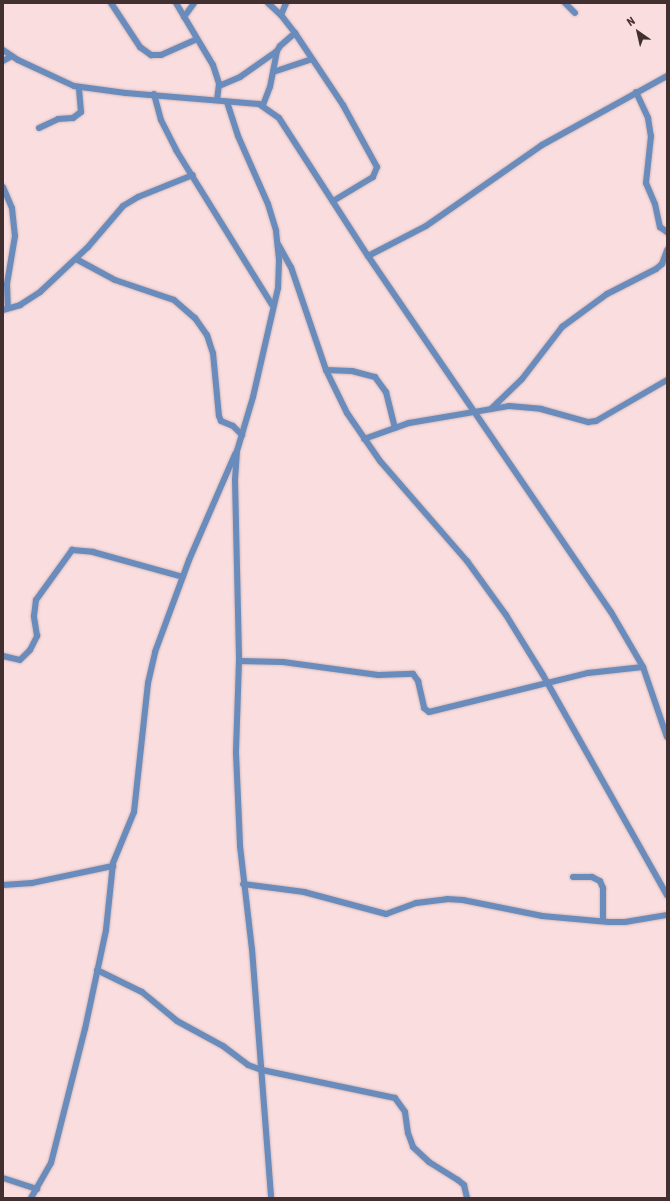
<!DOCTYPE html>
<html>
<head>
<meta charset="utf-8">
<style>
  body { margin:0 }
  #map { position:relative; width:670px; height:1201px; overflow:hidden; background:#faddde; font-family:"Roboto Condensed",sans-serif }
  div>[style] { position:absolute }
  .roads { filter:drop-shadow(0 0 1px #d5babb) drop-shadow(0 0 1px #d5babb) }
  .street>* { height:6px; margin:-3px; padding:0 3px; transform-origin:3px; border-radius:3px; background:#698cbc }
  span { translate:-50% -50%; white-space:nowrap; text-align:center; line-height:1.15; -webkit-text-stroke:4px #faddde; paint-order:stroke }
  .frame { position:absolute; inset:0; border:4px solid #423031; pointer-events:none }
  .north { position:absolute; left:618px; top:12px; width:40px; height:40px; -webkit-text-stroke:3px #faddde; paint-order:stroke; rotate:326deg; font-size:11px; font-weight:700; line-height:16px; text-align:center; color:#423031 }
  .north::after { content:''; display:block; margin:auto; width:14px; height:18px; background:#423031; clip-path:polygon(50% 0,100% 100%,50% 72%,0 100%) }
</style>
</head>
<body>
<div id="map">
  <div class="roads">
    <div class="street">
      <i style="left:111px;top:3px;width:53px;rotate:56.6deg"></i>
      <i style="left:140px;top:47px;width:14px;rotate:36deg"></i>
      <i style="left:151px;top:55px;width:10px"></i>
      <i style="left:161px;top:55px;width:39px;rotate:-24deg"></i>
      <i style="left:176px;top:3px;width:72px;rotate:59.2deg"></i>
      <i style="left:213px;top:65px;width:20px;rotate:72deg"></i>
      <i style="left:219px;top:84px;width:16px;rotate:97deg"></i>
      <i style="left:268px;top:3px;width:18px;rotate:43deg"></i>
      <i style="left:565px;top:3px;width:14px;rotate:45deg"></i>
      <i style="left:184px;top:17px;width:17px;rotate:-54deg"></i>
      <i style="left:295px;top:33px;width:87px;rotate:56.3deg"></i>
      <i style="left:343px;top:105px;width:71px;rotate:61.3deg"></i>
      <i style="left:377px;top:167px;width:11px;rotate:112deg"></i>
      <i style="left:373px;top:177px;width:47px;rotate:149deg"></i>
      <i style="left:3px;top:50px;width:18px;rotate:34deg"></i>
      <i style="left:18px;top:60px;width:62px;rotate:24.9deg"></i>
      <i style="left:74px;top:86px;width:52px;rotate:7.7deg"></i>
      <i style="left:126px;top:93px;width:133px;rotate:4.7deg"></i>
      <i style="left:259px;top:104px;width:24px;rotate:35deg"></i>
      <i style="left:279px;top:118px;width:164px;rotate:57.2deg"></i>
      <i style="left:368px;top:256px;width:431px;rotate:55.7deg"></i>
      <i style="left:611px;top:612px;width:64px;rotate:59.8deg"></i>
      <i style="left:643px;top:667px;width:74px;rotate:71.1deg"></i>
      <i style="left:3px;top:61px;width:10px;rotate:-29deg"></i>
      <i style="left:273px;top:72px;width:41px;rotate:-18.4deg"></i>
      <i style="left:219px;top:86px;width:23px;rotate:-23deg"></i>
      <i style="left:240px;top:77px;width:45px;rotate:-35.1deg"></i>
      <i style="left:636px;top:92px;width:29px;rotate:65deg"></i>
      <i style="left:648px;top:118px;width:18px;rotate:81deg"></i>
      <i style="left:651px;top:136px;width:47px;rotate:96.1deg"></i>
      <i style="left:646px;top:183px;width:23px;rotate:67deg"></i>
      <i style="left:655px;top:204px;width:24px;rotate:78deg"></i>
      <i style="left:660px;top:227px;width:9px;rotate:36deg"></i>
      <i style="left:154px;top:94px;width:27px;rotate:75deg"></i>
      <i style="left:161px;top:120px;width:34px;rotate:63deg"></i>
      <i style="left:176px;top:150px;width:182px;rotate:58.2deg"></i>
      <i style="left:227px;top:102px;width:36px;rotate:72deg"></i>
      <i style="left:238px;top:136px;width:74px;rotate:66.2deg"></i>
      <i style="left:268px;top:204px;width:28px;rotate:73deg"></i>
      <i style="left:276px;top:231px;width:30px;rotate:84deg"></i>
      <i style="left:279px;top:261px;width:27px;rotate:92deg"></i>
      <i style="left:278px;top:288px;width:112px;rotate:102.9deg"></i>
      <i style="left:253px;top:397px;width:56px;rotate:106.5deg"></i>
      <i style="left:237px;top:451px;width:29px;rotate:94deg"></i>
      <i style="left:235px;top:480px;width:181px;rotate:88.7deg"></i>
      <i style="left:239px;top:661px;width:92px;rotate:91.9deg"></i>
      <i style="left:236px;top:753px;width:93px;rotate:87.5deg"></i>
      <i style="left:240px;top:846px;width:104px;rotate:83.4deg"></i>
      <i style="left:252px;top:949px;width:250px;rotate:85.6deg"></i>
      <i style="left:263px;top:105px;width:19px;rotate:-69deg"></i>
      <i style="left:270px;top:87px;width:37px;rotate:-79deg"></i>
      <i style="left:277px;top:51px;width:6px;rotate:-59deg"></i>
      <i style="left:280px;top:46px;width:20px;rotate:-41deg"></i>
      <i style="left:295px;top:33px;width:23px;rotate:-128deg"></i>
      <i style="left:281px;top:15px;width:13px;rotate:-67deg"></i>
      <i style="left:39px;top:128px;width:21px;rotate:-25deg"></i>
      <i style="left:58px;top:119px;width:15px;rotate:-4deg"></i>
      <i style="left:73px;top:118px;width:10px;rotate:-37deg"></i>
      <i style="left:81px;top:112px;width:25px;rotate:-95deg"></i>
      <i style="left:3px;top:187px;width:23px;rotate:67deg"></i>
      <i style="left:12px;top:208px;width:28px;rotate:84deg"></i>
      <i style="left:15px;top:236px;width:49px;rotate:99.5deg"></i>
      <i style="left:7px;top:284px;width:24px;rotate:88deg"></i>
      <i style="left:278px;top:244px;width:26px;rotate:61deg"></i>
      <i style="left:291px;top:267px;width:109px;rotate:71.2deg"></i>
      <i style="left:326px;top:370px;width:48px;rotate:64deg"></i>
      <i style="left:347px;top:413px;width:58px;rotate:55.5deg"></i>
      <i style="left:380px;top:461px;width:133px;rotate:49deg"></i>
      <i style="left:467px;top:561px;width:67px;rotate:54.2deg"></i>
      <i style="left:506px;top:615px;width:70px;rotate:58.3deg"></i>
      <i style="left:543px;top:675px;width:253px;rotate:60.6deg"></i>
      <i style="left:368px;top:256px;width:65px;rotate:-27.3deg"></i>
      <i style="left:426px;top:226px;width:141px;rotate:-34.9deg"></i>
      <i style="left:542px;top:145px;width:143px;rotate:-28.9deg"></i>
      <i style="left:76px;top:259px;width:44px;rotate:28.3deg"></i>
      <i style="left:115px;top:280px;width:62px;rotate:18.7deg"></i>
      <i style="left:174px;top:300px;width:28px;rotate:41deg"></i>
      <i style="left:195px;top:318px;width:21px;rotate:55deg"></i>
      <i style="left:207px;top:335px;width:19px;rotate:72deg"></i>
      <i style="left:213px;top:353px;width:63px;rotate:84.6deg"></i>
      <i style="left:219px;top:416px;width:5px;rotate:68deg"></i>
      <i style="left:221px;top:421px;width:13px;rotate:23deg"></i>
      <i style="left:233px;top:426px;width:13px;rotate:45deg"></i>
      <i style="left:3px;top:310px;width:18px;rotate:-16deg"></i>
      <i style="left:20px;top:305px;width:24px;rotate:-33deg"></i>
      <i style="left:40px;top:292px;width:66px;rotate:-43.2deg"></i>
      <i style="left:88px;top:247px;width:54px;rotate:-49.5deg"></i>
      <i style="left:123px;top:206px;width:17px;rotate:-31deg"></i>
      <i style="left:138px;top:197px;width:59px;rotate:-21.8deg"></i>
      <i style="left:326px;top:370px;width:26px;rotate:2deg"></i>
      <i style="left:352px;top:371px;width:24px;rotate:15deg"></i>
      <i style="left:375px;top:377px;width:19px;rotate:54deg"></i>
      <i style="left:386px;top:392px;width:37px;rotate:76deg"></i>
      <i style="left:491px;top:409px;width:43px;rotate:-44.1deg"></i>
      <i style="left:522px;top:379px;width:66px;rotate:-52.4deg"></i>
      <i style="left:562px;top:327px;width:56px;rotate:-36.3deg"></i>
      <i style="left:607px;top:294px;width:55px;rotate:-27deg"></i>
      <i style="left:656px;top:269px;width:8px;rotate:-40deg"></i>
      <i style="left:662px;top:264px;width:15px;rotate:-70deg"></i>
      <i style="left:364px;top:439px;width:48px;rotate:-19.6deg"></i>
      <i style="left:409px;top:423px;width:101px;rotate:-9.6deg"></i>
      <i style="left:509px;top:406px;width:32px;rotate:5deg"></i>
      <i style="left:541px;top:409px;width:49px;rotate:15.5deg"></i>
      <i style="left:588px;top:422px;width:8px;rotate:-7deg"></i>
      <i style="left:596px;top:421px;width:82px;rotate:-30deg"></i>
      <i style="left:3px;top:656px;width:17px;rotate:13deg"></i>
      <i style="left:20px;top:660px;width:14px;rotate:-45deg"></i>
      <i style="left:30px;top:650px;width:16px;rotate:-63deg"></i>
      <i style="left:37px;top:636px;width:20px;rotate:-99deg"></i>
      <i style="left:34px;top:616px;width:16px;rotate:-83deg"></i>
      <i style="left:36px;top:600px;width:62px;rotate:-54.2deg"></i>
      <i style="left:72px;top:550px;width:21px;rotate:5deg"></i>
      <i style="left:93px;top:552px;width:93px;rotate:15.5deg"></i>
      <i style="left:239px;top:661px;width:44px;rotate:1.3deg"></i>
      <i style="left:283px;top:662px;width:96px;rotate:7.8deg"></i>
      <i style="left:378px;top:675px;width:35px;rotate:-2deg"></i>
      <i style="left:413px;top:674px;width:9px;rotate:54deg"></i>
      <i style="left:418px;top:681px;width:28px;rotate:77deg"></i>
      <i style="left:424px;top:708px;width:6px;rotate:39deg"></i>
      <i style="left:429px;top:712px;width:164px;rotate:-13.8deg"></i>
      <i style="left:588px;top:673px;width:55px;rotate:-6.2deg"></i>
      <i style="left:573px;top:877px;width:19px"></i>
      <i style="left:592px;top:877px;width:9px;rotate:27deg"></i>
      <i style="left:600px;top:881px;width:8px;rotate:67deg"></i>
      <i style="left:603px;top:888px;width:33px;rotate:90deg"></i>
      <i style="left:243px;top:884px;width:62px;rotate:7.5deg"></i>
      <i style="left:304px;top:892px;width:85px;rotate:15deg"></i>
      <i style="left:386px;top:914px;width:32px;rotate:-20deg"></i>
      <i style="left:416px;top:903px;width:31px;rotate:-7deg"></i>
      <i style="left:447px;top:899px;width:16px;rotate:4deg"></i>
      <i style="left:463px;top:900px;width:81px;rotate:11.4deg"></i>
      <i style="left:542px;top:916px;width:67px;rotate:5.1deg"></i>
      <i style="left:609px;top:922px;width:16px"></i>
      <i style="left:625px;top:922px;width:43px;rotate:-9.5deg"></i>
      <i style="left:3px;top:885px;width:29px;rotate:-4deg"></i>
      <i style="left:32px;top:883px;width:83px;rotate:-11.9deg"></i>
      <i style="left:97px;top:970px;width:50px;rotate:26.1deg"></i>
      <i style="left:142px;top:992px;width:45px;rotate:39.6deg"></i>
      <i style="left:177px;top:1021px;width:52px;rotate:28.5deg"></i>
      <i style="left:223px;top:1046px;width:31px;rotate:37deg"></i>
      <i style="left:248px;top:1065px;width:15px;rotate:20deg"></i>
      <i style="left:262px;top:1070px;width:136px;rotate:11.9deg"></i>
      <i style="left:395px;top:1098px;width:17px;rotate:54deg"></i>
      <i style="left:405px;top:1112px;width:21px;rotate:82deg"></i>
      <i style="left:408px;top:1133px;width:15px;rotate:70deg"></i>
      <i style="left:413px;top:1147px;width:22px;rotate:43deg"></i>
      <i style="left:429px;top:1162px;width:34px;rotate:32deg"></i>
      <i style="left:458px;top:1180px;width:8px;rotate:40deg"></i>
      <i style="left:464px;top:1185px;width:13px;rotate:77deg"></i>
      <i style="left:3px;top:1178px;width:36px;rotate:18deg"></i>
      <i style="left:31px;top:1198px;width:40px;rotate:-60.3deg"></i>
      <i style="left:51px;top:1163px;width:138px;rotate:-75.8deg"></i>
      <i style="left:85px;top:1029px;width:101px;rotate:-78deg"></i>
      <i style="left:106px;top:930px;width:67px;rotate:-84deg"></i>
      <i style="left:113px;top:863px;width:55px;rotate:-67.6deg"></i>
      <i style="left:134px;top:812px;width:130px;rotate:-83.8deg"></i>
      <i style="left:148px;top:683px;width:32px;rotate:-77deg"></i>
      <i style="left:155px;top:652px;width:98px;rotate:-69.7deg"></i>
      <i style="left:189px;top:560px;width:116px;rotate:-66.5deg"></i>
    </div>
  </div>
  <div class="frame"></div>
  <div class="north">N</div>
</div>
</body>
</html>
